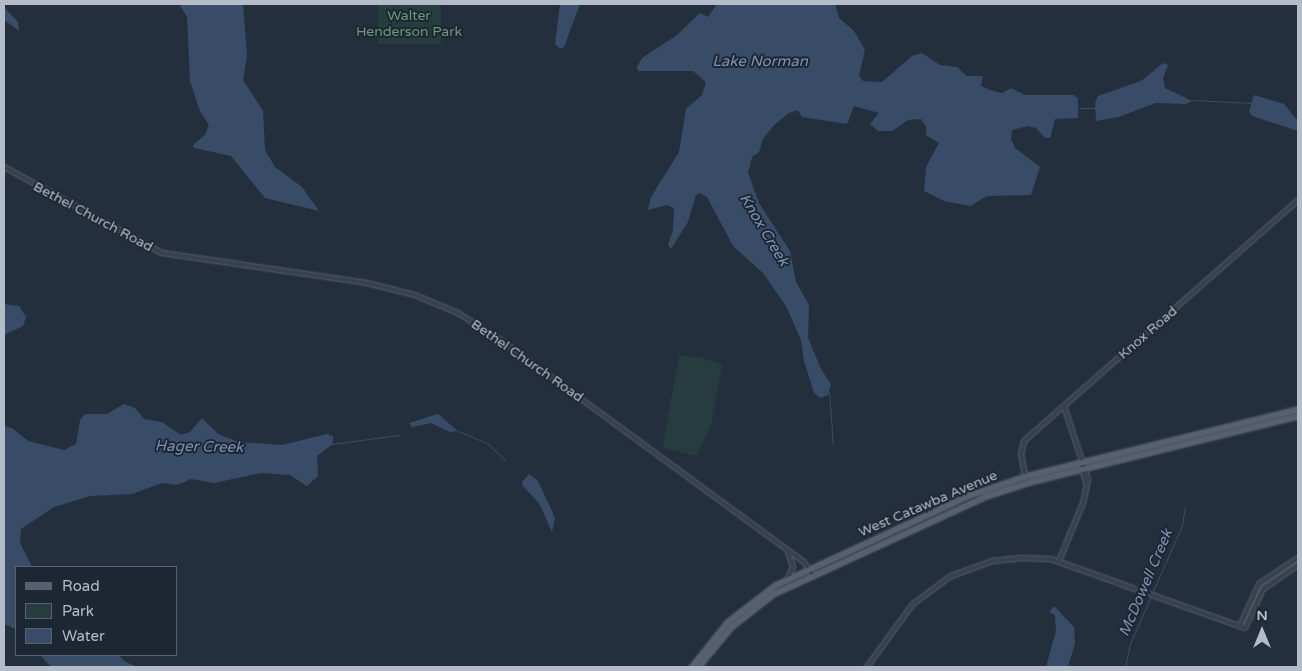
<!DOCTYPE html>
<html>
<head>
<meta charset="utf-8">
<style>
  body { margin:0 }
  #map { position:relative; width:1302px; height:671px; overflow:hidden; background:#242f3e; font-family:"Varela Round",sans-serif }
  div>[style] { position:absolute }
  .green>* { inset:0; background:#263c3f; transform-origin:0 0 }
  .water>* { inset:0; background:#394c67 }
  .stream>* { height:1px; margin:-0.5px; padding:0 0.5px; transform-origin:0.5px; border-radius:0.5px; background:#394c67 }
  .roads { filter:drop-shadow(0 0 1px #565f6c) drop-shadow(0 0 1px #565f6c) }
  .minor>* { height:4px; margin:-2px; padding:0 2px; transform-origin:2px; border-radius:2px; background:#38414e }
  .major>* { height:5px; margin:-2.5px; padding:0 2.5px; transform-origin:2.5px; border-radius:2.5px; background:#56606e }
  span { translate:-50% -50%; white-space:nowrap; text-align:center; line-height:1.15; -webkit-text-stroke:4px #1d2633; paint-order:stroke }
  .park-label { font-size:14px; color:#6b9a76 }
  .street-label { font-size:14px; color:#b4bcc9 }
  .water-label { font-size:15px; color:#7c92b1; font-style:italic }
  .frame { position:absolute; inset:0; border:5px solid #b4bcc9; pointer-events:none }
  .legend { position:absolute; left:15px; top:566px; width:162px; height:90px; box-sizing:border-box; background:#1d2633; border:1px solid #59626f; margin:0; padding:6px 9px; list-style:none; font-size:15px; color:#b4bcc9 }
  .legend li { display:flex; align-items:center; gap:10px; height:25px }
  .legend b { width:25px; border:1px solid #59626f }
  .north { position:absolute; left:1237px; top:606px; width:50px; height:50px; -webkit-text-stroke:4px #1d2633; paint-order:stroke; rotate:0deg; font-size:14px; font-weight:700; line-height:20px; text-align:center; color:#b4bcc9 }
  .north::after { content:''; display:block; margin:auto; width:18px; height:22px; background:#b4bcc9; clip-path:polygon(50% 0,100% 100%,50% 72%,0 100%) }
</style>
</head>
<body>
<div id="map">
  <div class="green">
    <i style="left:378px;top:4px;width:63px;height:40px"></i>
    <i style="clip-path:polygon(679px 356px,701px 357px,722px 365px,711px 424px,697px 456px,664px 448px,663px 445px)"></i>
  </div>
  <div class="water">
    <i style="clip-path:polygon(179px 4px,243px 4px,247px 55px,243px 80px,263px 111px,265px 150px,275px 167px,302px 187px,319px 211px,265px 198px,231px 156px,194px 148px,193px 145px,205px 135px,209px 125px,200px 111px,190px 81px,187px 17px)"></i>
    <i style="clip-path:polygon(560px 4px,580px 4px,564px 47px,560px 49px,555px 44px)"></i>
    <i style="clip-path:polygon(717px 4px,835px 4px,839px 18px,854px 31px,865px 50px,859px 75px,863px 81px,882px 82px,912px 56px,922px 53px,940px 65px,957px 67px,967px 76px,983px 76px,981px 86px,990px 90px,1002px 93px,1011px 88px,1025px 95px,1073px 95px,1078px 98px,1078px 118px,1055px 119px,1050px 138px,1045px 138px,1036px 128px,1027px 126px,1012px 130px,1011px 139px,1015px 148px,1040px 167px,1031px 195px,987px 196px,970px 206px,944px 201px,924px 191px,926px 167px,939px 143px,926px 135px,926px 126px,921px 119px,908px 120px,892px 131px,878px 131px,870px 124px,879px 113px,854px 106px,847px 124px,802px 117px,798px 110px,789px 113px,774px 125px,763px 139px,759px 152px,752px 157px,748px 173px,759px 203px,790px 251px,796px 282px,809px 305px,808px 338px,821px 369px,831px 384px,828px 395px,820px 398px,814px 393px,804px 361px,801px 340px,786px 306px,763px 273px,733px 246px,707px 197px,699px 193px,696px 195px,688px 222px,671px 249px,668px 245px,673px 230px,674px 208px,667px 205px,648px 210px,651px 197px,679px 152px,686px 109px,702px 95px,706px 82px,693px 71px,638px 71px,637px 67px,642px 58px,677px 35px,700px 13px,708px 17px)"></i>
    <i style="clip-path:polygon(4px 7px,18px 22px,19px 31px,4px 20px)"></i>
    <i style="clip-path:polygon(1163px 63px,1168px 65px,1163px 78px,1165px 88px,1192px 101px,1186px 104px,1155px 103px,1119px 117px,1096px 121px,1095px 103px,1098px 96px,1141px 81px)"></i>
    <i style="clip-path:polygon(1254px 95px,1284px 104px,1298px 121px,1298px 131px,1252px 116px,1249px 111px)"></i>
    <i style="clip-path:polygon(4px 304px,19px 306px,26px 317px,23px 326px,4px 335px)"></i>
    <i style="clip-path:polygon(124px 404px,135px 408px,144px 419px,162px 422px,181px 435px,190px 432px,202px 418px,218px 434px,239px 442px,282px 445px,327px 434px,333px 436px,333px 444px,317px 456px,318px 476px,307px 486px,290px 475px,261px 473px,214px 483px,191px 479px,177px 485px,162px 483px,132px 494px,90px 496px,54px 507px,21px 529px,20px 543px,32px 567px,16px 567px,16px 629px,4px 624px,4px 426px,12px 428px,28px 441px,64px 450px,76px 444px,80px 420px,85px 414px,107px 414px)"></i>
    <i style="clip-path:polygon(438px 414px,458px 431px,450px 432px,431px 423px,412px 427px,409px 423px)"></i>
    <i style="clip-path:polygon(529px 474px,538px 481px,552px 511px,555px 519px,552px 532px,539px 503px,523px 486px,522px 482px)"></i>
    <i style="clip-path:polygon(1054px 606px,1074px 627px,1075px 643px,1068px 667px,1046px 667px,1056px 631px,1055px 615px,1049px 612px)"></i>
    <i style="clip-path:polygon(40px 655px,119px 655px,124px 661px,137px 667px,51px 667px)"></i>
  </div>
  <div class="stream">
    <i style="left:1191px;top:100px;width:61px;rotate:2.8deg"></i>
    <i style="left:1079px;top:108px;width:16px"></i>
    <i style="left:829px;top:392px;width:53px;rotate:85.7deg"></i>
    <i style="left:458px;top:431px;width:33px;rotate:23deg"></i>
    <i style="left:488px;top:444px;width:23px;rotate:43deg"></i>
    <i style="left:332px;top:444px;width:67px;rotate:-7.8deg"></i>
    <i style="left:1125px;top:667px;width:24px;rotate:-78deg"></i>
    <i style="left:1130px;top:644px;width:130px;rotate:-66.4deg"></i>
    <i style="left:1182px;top:525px;width:18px;rotate:-81deg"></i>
  </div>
  <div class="roads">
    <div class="minor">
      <i style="left:4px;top:167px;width:180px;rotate:28.6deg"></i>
      <i style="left:162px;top:253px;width:207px;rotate:8.3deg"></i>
      <i style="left:367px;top:283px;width:49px;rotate:14deg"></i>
      <i style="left:415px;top:295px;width:47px;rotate:22.7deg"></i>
      <i style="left:458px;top:313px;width:52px;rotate:32.5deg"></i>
      <i style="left:502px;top:341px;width:374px;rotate:36.2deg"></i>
      <i style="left:804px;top:562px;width:14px;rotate:56deg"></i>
      <i style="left:1082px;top:466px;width:17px;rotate:77deg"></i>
      <i style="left:1025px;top:476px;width:22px;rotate:-100deg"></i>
      <i style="left:1021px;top:454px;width:13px;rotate:-77deg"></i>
      <i style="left:1024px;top:441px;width:365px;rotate:-41.3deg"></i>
      <i style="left:1059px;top:561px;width:63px;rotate:-67.5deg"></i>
      <i style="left:1083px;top:503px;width:25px;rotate:-78deg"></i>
      <i style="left:1088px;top:479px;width:77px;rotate:-108.2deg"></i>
      <i style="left:788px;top:578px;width:12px;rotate:-66deg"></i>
      <i style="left:793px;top:567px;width:16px;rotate:-108deg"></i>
      <i style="left:1240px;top:626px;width:46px;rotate:-65.7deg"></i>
      <i style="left:1259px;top:584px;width:47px;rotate:-33.7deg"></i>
      <i style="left:867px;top:667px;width:78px;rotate:-53.9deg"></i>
      <i style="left:913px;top:604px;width:47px;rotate:-36.4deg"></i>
      <i style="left:951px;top:576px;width:45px;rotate:-19.7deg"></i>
      <i style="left:993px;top:561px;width:27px;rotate:-6deg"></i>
      <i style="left:1020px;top:558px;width:31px;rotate:2deg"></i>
      <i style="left:1051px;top:559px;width:206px;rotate:19.6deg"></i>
      <i style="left:1245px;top:628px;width:43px;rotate:-65.2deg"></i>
      <i style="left:1263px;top:589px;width:42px;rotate:-34.4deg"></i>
    </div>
    <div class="major">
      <i style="left:691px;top:667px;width:58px;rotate:-51.3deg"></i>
      <i style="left:727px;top:622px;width:61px;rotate:-37.6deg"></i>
      <i style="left:775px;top:585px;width:214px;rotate:-24.9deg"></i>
      <i style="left:969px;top:495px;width:59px;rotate:-18.7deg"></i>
      <i style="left:1025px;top:476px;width:281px;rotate:-13.8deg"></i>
      <i style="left:698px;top:667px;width:52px;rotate:-50.5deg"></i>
      <i style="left:731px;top:627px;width:53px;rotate:-38.2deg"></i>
      <i style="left:773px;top:594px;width:234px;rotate:-24.7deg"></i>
      <i style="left:986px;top:496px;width:49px;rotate:-17.7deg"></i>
      <i style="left:1033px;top:481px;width:273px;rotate:-13.8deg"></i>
    </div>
  </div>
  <div class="park-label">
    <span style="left:409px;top:24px">Walter<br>Henderson Park</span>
  </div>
  <div class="street-label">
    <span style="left:93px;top:217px;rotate:28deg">Bethel Church Road</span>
    <span style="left:1148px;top:333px;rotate:-41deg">Knox Road</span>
    <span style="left:527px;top:361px;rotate:35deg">Bethel Church Road</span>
    <span style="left:928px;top:504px;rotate:-23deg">West Catawba Avenue</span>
  </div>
  <div class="water-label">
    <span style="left:760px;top:62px">Lake Norman</span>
    <span style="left:764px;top:230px;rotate:59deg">Knox Creek</span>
    <span style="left:199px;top:447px;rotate:1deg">Hager Creek</span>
    <span style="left:1146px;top:583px;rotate:-67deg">McDowell Creek</span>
  </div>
  <div class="frame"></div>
  <ul class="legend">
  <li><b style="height:6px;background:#56606e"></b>Road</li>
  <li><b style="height:14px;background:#263c3f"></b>Park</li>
  <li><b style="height:14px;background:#394c67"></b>Water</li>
  </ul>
  <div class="north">N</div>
</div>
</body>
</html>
